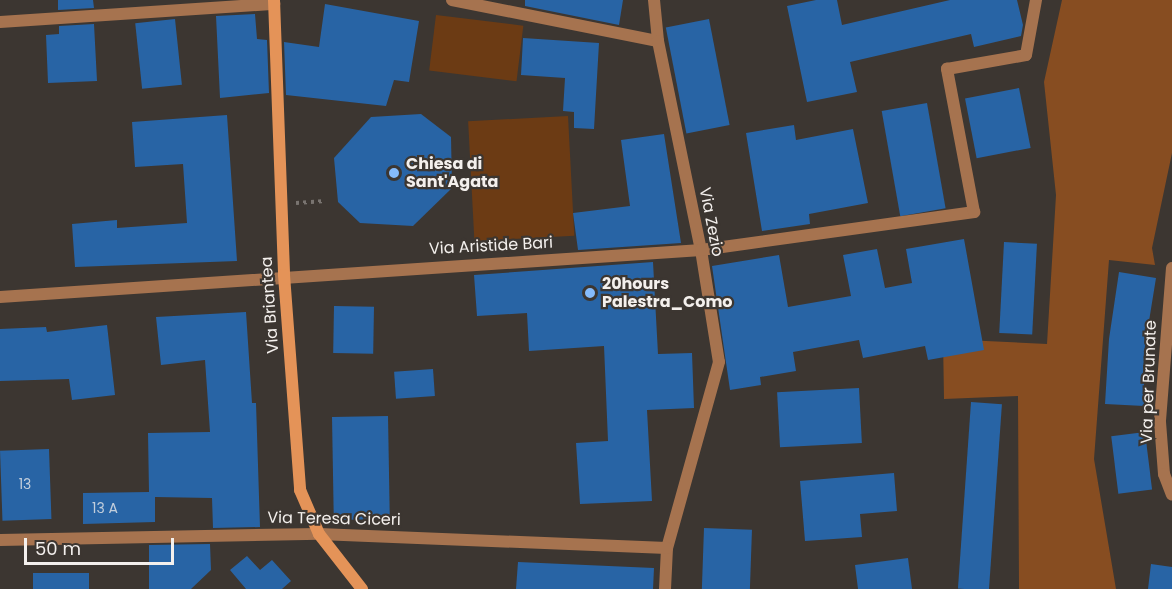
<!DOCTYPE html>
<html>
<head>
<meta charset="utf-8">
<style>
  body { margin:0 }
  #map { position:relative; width:1172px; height:589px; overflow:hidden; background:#3c3631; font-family:Poppins,sans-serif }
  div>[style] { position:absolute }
  .green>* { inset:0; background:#6c3b14; transform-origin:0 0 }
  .forest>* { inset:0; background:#874d21 }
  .building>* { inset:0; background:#2864a5; transform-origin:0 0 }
  .path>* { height:4px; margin-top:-2px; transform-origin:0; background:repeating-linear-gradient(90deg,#797470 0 3px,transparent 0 7.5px) }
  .minor>* { height:12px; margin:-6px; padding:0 6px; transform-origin:6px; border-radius:6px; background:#a6734f }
  .tertiary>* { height:12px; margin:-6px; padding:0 6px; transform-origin:6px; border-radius:6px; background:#a6734f }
  .secondary>* { height:12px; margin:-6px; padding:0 6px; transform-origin:6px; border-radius:6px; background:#e49358 }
  .dots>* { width:16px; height:16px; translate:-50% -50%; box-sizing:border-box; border:3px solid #3c3631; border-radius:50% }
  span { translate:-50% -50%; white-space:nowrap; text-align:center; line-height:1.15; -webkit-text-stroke:4.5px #3c3631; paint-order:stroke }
  .number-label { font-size:14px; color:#c1cddb }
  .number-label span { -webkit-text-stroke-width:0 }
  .poi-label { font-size:16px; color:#f4f0ed; font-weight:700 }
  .left { translate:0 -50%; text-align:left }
  .street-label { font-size:16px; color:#f4f0ed }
  .scale { position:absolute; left:24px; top:538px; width:150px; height:27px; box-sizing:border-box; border:3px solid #f4f0ed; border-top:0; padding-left:8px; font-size:18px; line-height:21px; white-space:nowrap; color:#f4f0ed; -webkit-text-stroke:4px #3c3631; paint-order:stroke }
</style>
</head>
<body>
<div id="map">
  <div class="green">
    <i style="left:436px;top:15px;width:88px;height:56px;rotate:7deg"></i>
    <i style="left:568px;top:116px;width:120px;height:100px;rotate:87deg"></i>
  </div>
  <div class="forest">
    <i style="clip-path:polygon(1062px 0,1172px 0,1172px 153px,1152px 248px,1155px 265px,1109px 260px,1094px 459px,1116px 589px,1019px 589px,1018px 396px,944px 399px,943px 339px,1047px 344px,1056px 195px,1044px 82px)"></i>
  </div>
  <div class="building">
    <i style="clip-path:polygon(58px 0,93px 0,94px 8px,58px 10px)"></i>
    <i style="clip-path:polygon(525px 0,623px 0,619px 25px,525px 6px)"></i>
    <i style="clip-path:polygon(816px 0,837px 0,842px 25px,950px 0,1017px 0,1023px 25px,1021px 36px,974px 47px,971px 34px,850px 62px,857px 92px,807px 102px,787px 6px)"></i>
    <i style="clip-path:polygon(325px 4px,419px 21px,409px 82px,394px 80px,386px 106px,286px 95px,284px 42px,319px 47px)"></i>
    <i style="clip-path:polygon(255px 14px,257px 39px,267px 40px,269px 93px,220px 98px,216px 16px)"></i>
    <i style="left:175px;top:19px;width:66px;height:40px;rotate:84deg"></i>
    <i style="left:709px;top:19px;width:108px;height:44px;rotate:79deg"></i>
    <i style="clip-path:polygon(94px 24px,97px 81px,48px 83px,46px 35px,59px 34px,59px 26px)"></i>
    <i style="clip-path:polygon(523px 38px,599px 43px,594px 129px,574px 128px,574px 112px,563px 111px,565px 78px,521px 75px)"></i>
    <i style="left:1019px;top:88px;width:61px;height:55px;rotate:79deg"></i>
    <i style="left:927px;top:103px;width:107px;height:46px;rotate:80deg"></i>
    <i style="clip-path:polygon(421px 114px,451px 137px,452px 188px,413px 226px,360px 223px,338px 202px,334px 158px,371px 117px)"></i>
    <i style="clip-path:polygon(227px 115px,237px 261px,75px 267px,72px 224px,117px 220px,117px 228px,187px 223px,183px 164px,135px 167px,132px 122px)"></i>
    <i style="clip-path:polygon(794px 125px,796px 140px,853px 129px,868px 203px,809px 214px,810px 224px,762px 231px,746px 133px)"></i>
    <i style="clip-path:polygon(664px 134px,681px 243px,578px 250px,573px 213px,630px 206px,621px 140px)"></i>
    <i style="clip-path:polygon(964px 239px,984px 350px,928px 360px,925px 346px,863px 358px,859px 340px,793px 352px,796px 371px,760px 377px,761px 385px,730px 390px,712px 266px,779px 255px,788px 307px,851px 296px,843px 255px,877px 249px,885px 288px,912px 283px,906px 249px)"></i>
    <i style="left:1004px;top:242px;width:33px;height:91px;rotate:3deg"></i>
    <i style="clip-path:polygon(653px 262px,658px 354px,692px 353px,694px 408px,647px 410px,652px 501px,580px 504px,576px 443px,608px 441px,604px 346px,529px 351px,527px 313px,477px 316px,474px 275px)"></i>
    <i style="clip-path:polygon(1119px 272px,1156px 278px,1144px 352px,1144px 406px,1105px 404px,1109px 339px)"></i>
    <i style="left:334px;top:306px;width:40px;height:47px;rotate:1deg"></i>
    <i style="clip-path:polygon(246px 312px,252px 403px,256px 403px,260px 527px,213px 528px,212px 498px,155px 497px,155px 522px,83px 524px,83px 493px,149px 492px,148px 433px,210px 432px,205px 360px,161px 365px,156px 317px)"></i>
    <i style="clip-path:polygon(107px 325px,115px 395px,72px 400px,69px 379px,0 381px,0 329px,46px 327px,47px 332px)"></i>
    <i style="left:433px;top:369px;width:27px;height:39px;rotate:86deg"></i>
    <i style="left:859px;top:388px;width:55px;height:82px;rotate:87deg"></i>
    <i style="left:971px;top:402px;width:31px;height:187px;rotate:4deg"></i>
    <i style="left:388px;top:416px;width:103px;height:56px;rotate:89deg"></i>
    <i style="left:1145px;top:432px;width:58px;height:34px;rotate:83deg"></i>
    <i style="left:49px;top:449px;width:70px;height:49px;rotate:88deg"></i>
    <i style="clip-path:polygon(894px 473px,897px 511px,860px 514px,862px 537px,805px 541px,800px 481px)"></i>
    <i style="left:704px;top:528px;width:48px;height:61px;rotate:2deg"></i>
    <i style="clip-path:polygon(210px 544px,211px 570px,191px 589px,149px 589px,149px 545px)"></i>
    <i style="clip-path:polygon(247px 556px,260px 570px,272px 560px,291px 581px,282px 589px,246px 589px,230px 570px)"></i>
    <i style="clip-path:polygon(908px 558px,912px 589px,858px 589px,855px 565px)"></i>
    <i style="clip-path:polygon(518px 562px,654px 568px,653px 589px,516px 589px)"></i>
    <i style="clip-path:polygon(1151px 564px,1172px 567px,1172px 589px,1148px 589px)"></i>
    <i style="left:33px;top:573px;width:56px;height:16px"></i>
  </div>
  <div class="path">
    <i style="left:296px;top:203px;width:26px;rotate:-4deg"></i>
  </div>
  <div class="minor">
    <i style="left:452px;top:0;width:210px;rotate:11.3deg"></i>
    <i style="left:654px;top:0;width:41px;rotate:84.4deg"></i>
    <i style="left:658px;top:41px;width:213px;rotate:78.4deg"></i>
    <i style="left:701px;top:250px;width:113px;rotate:80.9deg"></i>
    <i style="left:719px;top:362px;width:193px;rotate:105.6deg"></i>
    <i style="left:667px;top:548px;width:41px;rotate:92.8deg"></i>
    <i style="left:0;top:22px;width:275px;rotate:-3.8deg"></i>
    <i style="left:0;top:297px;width:703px;rotate:-3.84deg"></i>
    <i style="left:701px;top:250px;width:276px;rotate:-7.9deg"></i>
    <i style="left:974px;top:212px;width:146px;rotate:-100.7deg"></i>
    <i style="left:947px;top:69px;width:80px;rotate:-10deg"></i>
    <i style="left:1026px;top:55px;width:56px;rotate:-79.7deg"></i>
    <i style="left:0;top:540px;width:319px;rotate:-1.1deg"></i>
    <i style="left:319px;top:534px;width:348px;rotate:2.3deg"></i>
  </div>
  <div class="tertiary">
    <i style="left:1172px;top:268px;width:154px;rotate:94.5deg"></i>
    <i style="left:1160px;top:422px;width:52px;rotate:85.6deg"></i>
    <i style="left:1164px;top:474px;width:22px;rotate:69deg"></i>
  </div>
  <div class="secondary">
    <i style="left:274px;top:0;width:275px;rotate:87.9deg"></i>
    <i style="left:284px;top:275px;width:216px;rotate:85.7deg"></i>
    <i style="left:300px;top:490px;width:48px;rotate:66.6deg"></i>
    <i style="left:319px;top:534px;width:70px;rotate:52deg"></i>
  </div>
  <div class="dots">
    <i style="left:394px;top:173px;background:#85bbfb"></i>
    <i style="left:590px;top:293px;background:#85bbfb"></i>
  </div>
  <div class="number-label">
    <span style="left:25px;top:484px">13</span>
    <span style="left:105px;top:508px">13 A</span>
  </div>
  <div class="poi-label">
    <span class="left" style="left:406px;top:173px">Chiesa di<br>Sant'Agata</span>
    <span class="left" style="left:602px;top:293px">20hours<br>Palestra_Como</span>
  </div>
  <div class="street-label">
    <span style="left:711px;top:222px;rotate:79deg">Via Zezio</span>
    <span style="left:491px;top:246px;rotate:-3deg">Via Aristide Bari</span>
    <span style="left:270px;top:305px;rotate:-94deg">Via Briantea</span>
    <span style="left:1149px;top:382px;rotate:-88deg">Via per Brunate</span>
    <span style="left:334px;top:519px;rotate:1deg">Via Teresa Ciceri</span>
  </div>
  <div class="scale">50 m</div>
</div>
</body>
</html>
